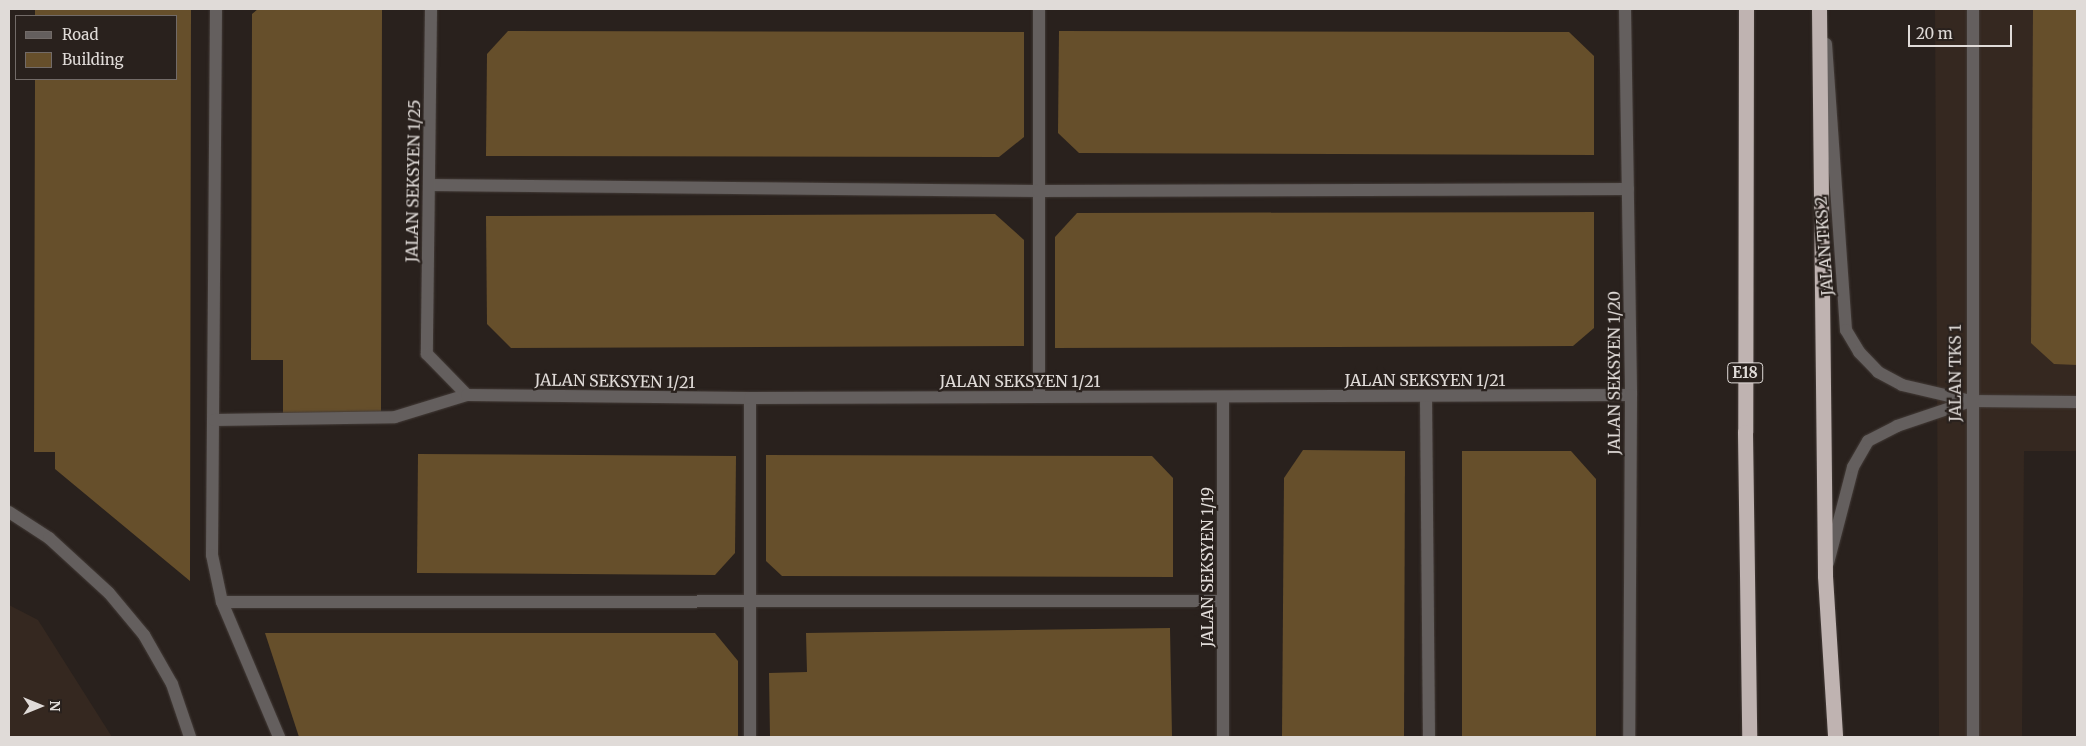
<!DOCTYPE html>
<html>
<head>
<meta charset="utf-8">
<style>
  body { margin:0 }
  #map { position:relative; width:2086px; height:746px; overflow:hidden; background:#29211d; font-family:Merriweather,serif }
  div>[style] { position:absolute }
  .built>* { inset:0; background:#352820 }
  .building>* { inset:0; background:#664f2b }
  .roads { filter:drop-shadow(0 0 1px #433b37) drop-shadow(0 0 1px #433b37) }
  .lane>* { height:12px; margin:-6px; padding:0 6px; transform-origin:6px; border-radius:6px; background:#645f5e }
  .street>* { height:12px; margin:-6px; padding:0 6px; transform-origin:6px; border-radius:6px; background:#645f5e }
  .highway>* { height:15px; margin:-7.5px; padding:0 7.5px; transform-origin:7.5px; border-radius:7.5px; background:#bfb3b1 }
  span { translate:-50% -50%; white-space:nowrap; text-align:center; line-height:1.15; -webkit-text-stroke:4.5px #29211d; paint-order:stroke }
  .shield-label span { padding:1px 4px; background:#29211d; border:1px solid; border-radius:4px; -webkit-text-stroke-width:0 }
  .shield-label { font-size:15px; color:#e0dbd8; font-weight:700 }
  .street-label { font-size:16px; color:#e0dbd8 }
  .frame { position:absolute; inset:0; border:10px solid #e0dbd8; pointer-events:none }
  .legend { position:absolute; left:15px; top:15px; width:162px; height:65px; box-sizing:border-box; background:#29211d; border:1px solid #726b68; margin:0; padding:6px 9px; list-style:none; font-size:15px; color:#e0dbd8 }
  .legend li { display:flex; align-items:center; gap:10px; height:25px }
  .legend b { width:25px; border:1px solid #726b68 }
  .north { position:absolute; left:15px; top:681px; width:50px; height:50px; -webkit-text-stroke:4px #29211d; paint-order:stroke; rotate:90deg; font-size:14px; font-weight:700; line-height:20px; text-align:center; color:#e0dbd8 }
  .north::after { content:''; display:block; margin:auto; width:18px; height:22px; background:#e0dbd8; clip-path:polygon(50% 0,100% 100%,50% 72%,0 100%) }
  .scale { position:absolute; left:1908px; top:25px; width:104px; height:22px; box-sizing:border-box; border:2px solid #e0dbd8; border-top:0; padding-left:6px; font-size:15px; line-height:18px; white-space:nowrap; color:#e0dbd8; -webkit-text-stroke:4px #29211d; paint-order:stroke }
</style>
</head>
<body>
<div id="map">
  <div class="built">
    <i style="clip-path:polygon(1935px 9px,2077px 9px,2077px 451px,2024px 451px,2022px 737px,1939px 737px)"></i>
    <i style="clip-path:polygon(9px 605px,38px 620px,112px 737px,9px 737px)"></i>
  </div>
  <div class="building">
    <i style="clip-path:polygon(35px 9px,191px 9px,190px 581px,55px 469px,55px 452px,34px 452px,35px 79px,176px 79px,176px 16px,35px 16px)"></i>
    <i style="clip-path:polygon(258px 9px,382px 9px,381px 418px,283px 418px,283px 360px,251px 360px,252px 14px)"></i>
    <i style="clip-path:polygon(2033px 9px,2077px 9px,2077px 365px,2054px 364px,2031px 343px)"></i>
    <i style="clip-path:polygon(508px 31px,1024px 32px,1024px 137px,999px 157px,486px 156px,487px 54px)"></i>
    <i style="clip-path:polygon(1059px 31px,1569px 32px,1594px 56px,1594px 155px,1079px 153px,1058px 133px)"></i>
    <i style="clip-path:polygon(1594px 212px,1594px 328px,1573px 346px,1055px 348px,1055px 237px,1077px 213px)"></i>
    <i style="clip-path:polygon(995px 214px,1024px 240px,1024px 346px,511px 348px,487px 324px,486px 216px)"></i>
    <i style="clip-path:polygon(1303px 450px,1405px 451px,1404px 737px,1282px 737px,1284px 478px)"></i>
    <i style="clip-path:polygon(1462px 451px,1571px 451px,1596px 479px,1596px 737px,1462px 737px)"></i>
    <i style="clip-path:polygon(418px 454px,736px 456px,735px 553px,715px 575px,417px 573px)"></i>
    <i style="clip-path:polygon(766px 455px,1152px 456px,1173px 478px,1173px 577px,782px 576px,766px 561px)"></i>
    <i style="clip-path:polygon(1170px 628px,1172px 737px,770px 737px,769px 673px,807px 672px,806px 633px)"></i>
    <i style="clip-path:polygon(265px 633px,715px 633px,738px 661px,738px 737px,299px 737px)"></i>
  </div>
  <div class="roads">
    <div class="lane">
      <i style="left:216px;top:9px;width:546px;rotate:90.42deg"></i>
      <i style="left:212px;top:555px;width:48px;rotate:78deg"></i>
      <i style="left:222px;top:602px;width:147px;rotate:67.1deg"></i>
      <i style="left:1039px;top:9px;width:388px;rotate:90deg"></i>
      <i style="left:429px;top:185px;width:609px;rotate:0.56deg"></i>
      <i style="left:1038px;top:191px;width:590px;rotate:-0.19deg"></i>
      <i style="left:1426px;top:396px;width:341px;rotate:89.5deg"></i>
      <i style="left:750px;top:398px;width:339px;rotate:90deg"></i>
      <i style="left:214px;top:420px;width:181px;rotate:-0.9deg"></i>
      <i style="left:395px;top:417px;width:75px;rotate:-17deg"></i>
      <i style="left:222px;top:602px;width:1001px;rotate:-0.06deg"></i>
    </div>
    <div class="street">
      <i style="left:431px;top:9px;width:345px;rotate:90.7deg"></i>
      <i style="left:427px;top:354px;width:57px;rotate:45.7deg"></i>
      <i style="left:467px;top:395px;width:283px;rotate:0.6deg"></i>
      <i style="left:750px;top:398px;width:881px;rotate:-0.2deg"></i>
      <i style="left:1625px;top:9px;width:386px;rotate:89.1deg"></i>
      <i style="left:1631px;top:395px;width:342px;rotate:90.3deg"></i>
      <i style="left:1826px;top:44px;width:287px;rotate:86deg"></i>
      <i style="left:1846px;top:330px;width:26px;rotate:59deg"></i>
      <i style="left:1859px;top:352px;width:28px;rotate:46deg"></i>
      <i style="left:1878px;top:372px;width:27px;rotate:28deg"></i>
      <i style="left:1902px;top:385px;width:71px;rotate:13.1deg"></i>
      <i style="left:1971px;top:401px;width:106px;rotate:0.5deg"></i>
      <i style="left:9px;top:512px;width:48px;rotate:33deg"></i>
      <i style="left:49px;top:538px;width:81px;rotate:42.5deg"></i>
      <i style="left:109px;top:593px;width:55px;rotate:50.2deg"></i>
      <i style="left:144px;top:635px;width:56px;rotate:60.3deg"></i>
      <i style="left:172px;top:684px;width:56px;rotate:71.2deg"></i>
      <i style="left:1828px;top:563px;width:99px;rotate:-75.4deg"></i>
      <i style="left:1853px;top:467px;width:30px;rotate:-60deg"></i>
      <i style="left:1868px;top:441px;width:33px;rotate:-27deg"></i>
      <i style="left:1897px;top:426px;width:78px;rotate:-18.7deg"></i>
      <i style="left:1223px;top:737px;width:340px;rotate:-90deg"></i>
      <i style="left:1973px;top:737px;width:728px;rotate:-90deg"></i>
    </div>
    <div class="highway">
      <i style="left:1746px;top:9px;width:423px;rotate:90.1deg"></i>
      <i style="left:1745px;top:432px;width:305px;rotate:89.2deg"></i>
      <i style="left:1819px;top:9px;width:567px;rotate:89.39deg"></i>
      <i style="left:1825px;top:576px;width:161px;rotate:86.4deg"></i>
    </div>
  </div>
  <div class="shield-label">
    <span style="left:1745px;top:373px">E18</span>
  </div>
  <div class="street-label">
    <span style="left:413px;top:181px;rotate:-89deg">JALAN SEKSYEN 1/25</span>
    <span style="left:1824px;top:246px;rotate:-94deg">JALAN TKS 2</span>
    <span style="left:1614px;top:373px;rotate:-90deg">JALAN SEKSYEN 1/20</span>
    <span style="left:1955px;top:373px;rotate:-90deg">JALAN TKS 1</span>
    <span style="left:1425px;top:380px">JALAN SEKSYEN 1/21</span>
    <span style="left:615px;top:381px;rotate:1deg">JALAN SEKSYEN 1/21</span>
    <span style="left:1020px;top:381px">JALAN SEKSYEN 1/21</span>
    <span style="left:1207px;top:567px;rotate:-90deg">JALAN SEKSYEN 1/19</span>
  </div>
  <div class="frame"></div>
  <ul class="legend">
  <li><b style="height:6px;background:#645f5e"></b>Road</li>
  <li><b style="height:14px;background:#664f2b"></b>Building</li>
  </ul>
  <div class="north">N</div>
  <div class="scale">20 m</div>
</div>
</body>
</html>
